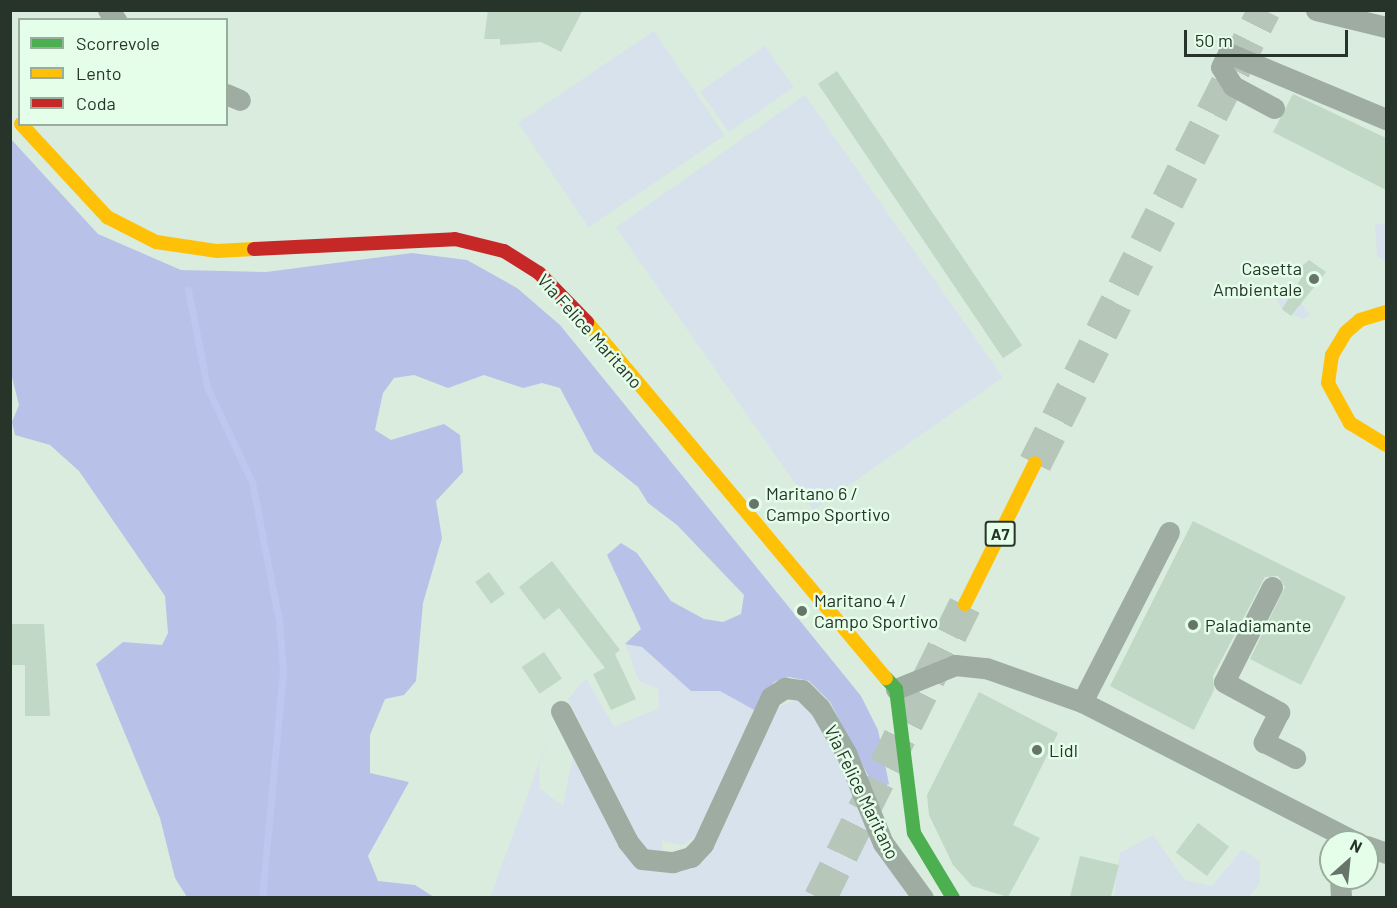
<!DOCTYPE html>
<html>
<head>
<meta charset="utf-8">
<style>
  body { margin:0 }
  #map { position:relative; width:1397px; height:908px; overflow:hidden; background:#daecde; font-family:Barlow,sans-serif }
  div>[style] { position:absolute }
  .green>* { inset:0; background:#d8e2ec; transform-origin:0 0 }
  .forest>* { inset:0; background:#b8c2e8 }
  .stream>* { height:7px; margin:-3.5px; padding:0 3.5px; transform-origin:3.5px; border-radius:3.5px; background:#bfc6f0 }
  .building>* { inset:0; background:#c1d8c6; transform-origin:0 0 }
  .highway-tunnel>* { height:33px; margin-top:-16.5px; transform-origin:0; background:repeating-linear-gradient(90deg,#b6c7ba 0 33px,transparent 0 49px) }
  .street>* { height:21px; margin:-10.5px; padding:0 10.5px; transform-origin:10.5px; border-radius:10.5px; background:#9faca2 }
  .fast>* { height:14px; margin:-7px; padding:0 7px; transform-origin:7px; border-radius:7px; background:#4caf50 }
  .slow>* { height:14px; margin:-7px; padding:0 7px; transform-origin:7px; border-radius:7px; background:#ffc107 }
  .jam>* { height:14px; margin:-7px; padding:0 7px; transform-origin:7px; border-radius:7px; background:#c62828 }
  .dots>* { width:16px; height:16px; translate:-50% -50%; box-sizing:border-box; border:3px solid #e5fee9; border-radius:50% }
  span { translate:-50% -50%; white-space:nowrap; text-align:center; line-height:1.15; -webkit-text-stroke:5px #e5fee9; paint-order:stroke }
  .shield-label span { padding:2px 4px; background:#e5fee9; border:2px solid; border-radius:4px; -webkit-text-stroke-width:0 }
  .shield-label { font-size:16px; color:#27342a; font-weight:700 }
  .poi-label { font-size:18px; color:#27342a }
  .right { translate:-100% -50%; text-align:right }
  .left { translate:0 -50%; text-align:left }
  .street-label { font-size:18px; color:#27342a }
  .frame { position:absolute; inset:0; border:12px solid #27342a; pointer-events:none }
  .legend { position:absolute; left:18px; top:18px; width:210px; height:108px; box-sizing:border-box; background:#e5fee9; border:2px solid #99ad9d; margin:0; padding:8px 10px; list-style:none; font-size:18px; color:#27342a }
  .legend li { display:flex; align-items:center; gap:12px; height:30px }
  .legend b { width:30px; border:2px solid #99ad9d }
  .north { position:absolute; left:1319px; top:830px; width:60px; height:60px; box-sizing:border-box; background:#e5fee9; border:2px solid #99ad9d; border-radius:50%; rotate:27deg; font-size:16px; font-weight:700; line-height:24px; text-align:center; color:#27342a }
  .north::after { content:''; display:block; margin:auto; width:21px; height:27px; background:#667469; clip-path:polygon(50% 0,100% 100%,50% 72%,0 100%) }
  .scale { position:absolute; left:1184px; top:30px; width:164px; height:27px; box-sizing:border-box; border:3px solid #27342a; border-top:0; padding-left:8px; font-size:18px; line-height:21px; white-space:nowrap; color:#27342a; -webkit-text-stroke:4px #e5fee9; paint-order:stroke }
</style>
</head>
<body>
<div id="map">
  <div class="green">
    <i style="left:654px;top:31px;width:126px;height:164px;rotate:56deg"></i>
    <i style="left:765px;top:46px;width:50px;height:79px;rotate:55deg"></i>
    <i style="left:805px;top:95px;width:345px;height:231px;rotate:55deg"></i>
    <i style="clip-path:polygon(1375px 224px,1386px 224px,1386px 262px,1377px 256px)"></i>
    <i style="clip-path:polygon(1287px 284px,1310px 315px,1304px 319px,1284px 312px,1274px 296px)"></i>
    <i style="clip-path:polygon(625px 644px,642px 647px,691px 691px,720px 691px,756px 711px,704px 832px,682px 845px,662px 841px,663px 854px,645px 852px,568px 699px,586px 678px,614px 727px,659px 708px,658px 689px,639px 681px)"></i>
    <i style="clip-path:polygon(795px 700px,805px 703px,832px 740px,874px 843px,908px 897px,490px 898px,551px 730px,539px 766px,540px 789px,563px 806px,575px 745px,626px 852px,674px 872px,773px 709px)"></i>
    <i style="clip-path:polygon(1153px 835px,1185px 880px,1212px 886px,1242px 849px,1260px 861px,1260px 883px,1249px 897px,1114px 897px,1120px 853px)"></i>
  </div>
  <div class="forest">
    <i style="clip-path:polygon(10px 138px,98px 234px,181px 270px,266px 272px,412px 253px,467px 260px,517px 288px,560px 325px,861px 696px,878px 730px,889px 784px,876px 791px,830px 702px,809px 681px,789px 677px,774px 682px,756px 711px,720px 691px,691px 691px,642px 647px,625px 644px,641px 629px,607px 555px,621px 543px,637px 553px,671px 601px,704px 619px,723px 622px,741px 614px,744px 595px,677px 525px,648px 503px,638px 487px,594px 452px,560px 388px,542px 383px,523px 388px,484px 375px,448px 388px,414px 375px,394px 378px,383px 393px,375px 430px,391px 440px,444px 424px,460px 435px,463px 472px,436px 501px,442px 538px,423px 603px,416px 681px,404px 695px,385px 699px,370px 735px,370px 773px,409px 782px,368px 856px,378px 881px,415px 885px,434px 897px,187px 897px,175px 878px,160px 818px,96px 664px,123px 642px,162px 645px,168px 633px,165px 596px,79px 471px,50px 445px,15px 435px,12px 422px,19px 405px,10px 369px)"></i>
  </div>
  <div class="stream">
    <i style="left:188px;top:290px;width:99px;rotate:78.9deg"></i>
    <i style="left:207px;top:387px;width:105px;rotate:64.7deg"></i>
    <i style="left:252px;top:482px;width:142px;rotate:79deg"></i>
    <i style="left:279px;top:621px;width:50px;rotate:85.4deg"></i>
    <i style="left:283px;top:671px;width:228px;rotate:95.3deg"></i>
  </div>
  <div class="building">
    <i style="clip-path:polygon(488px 10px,583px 10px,561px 52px,541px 42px,500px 45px,500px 39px,484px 39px)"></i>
    <i style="left:837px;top:71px;width:331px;height:23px;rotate:56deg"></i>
    <i style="clip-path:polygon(1293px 94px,1386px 138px,1386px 190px,1273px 132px)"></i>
    <i style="clip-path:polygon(1309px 260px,1326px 272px,1291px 316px,1282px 309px,1302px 277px,1297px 270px)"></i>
    <i style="clip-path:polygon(1193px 521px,1346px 597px,1301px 685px,1250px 659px,1285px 587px,1278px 576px,1265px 577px,1213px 676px,1214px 690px,1194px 730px,1110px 686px)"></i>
    <i style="clip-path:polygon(552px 561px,620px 650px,615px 654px,636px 699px,611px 710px,593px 674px,605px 668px,559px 608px,544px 620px,519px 587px)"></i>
    <i style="left:489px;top:572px;width:27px;height:17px;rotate:54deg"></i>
    <i style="clip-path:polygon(10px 624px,44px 624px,50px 716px,25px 716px,25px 665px,10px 665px)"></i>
    <i style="left:544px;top:652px;width:32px;height:27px;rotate:56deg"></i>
    <i style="clip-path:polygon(979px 692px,1058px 733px,1013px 825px,1040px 838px,1008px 897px,972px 886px,953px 865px,929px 815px,927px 795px)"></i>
    <i style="left:1198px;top:823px;width:39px;height:37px;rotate:37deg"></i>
    <i style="clip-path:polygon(1080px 856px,1119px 865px,1111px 897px,1070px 897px)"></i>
  </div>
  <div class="highway-tunnel">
    <i style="left:1035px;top:463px;width:508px;rotate:-63.18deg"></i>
    <i style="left:820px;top:898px;width:328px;rotate:-63.7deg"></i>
  </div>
  <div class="street">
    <i style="left:108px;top:10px;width:13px;rotate:51deg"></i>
    <i style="left:1316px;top:10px;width:72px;rotate:13.7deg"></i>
    <i style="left:226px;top:94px;width:15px;rotate:23deg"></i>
    <i style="left:1274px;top:108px;width:47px;rotate:-151.8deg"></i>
    <i style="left:1233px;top:86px;width:22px;rotate:-122deg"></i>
    <i style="left:1221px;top:67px;width:16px;rotate:-63deg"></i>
    <i style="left:1228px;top:53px;width:171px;rotate:22.7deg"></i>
    <i style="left:1272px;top:587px;width:106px;rotate:116.8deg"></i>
    <i style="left:1224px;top:682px;width:63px;rotate:28.6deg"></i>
    <i style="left:1279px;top:712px;width:34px;rotate:117deg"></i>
    <i style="left:1264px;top:742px;width:35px;rotate:27deg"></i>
    <i style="left:896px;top:689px;width:64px;rotate:-22.1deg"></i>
    <i style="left:955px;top:665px;width:31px;rotate:6deg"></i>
    <i style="left:986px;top:668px;width:102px;rotate:19.5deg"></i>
    <i style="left:1082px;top:702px;width:307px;rotate:27.1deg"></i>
    <i style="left:1082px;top:702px;width:191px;rotate:-62.9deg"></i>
    <i style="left:561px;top:711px;width:147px;rotate:62.9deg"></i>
    <i style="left:628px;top:842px;width:22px;rotate:51deg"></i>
    <i style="left:642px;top:859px;width:31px;rotate:6deg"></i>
    <i style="left:673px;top:862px;width:19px;rotate:-16deg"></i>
    <i style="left:691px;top:857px;width:18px;rotate:-47deg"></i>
    <i style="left:703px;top:844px;width:162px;rotate:-65.2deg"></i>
    <i style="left:771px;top:697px;width:17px;rotate:-33deg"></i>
    <i style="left:785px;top:688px;width:17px;rotate:7deg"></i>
    <i style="left:802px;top:690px;width:25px;rotate:45deg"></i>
    <i style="left:820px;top:708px;width:52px;rotate:60deg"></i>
    <i style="left:846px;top:753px;width:97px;rotate:67.7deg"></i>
    <i style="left:883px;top:843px;width:68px;rotate:54deg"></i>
    <i style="left:1367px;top:846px;width:20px;rotate:20deg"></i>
    <i style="left:1340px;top:878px;width:20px;rotate:87deg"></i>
  </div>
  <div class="fast">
    <i style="left:886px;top:678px;width:15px;rotate:48deg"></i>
    <i style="left:896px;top:689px;width:145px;rotate:82.9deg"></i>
    <i style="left:914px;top:833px;width:76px;rotate:59deg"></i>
  </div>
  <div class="slow">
    <i style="left:21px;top:124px;width:127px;rotate:47.2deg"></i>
    <i style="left:107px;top:217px;width:55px;rotate:27deg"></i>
    <i style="left:156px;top:242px;width:62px;rotate:8.4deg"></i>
    <i style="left:217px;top:251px;width:37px;rotate:-3deg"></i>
    <i style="left:1386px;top:312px;width:27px;rotate:163deg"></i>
    <i style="left:1360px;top:320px;width:18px;rotate:139deg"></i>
    <i style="left:1346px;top:332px;width:27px;rotate:121deg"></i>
    <i style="left:1332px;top:355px;width:28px;rotate:98deg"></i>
    <i style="left:1328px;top:383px;width:46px;rotate:61.2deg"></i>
    <i style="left:1350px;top:423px;width:42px;rotate:31.4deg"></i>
    <i style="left:587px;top:322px;width:465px;rotate:50deg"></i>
    <i style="left:965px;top:604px;width:157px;rotate:-63.6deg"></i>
  </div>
  <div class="jam">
    <i style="left:254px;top:249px;width:201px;rotate:-2.8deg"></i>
    <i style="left:455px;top:239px;width:50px;rotate:13.8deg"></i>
    <i style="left:504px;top:251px;width:41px;rotate:32.2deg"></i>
    <i style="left:539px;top:273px;width:69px;rotate:45.6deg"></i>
  </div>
  <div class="dots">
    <i style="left:1314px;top:279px;background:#667469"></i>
    <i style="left:754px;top:504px;background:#667469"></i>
    <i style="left:802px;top:611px;background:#667469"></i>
    <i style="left:1193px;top:625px;background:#667469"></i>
    <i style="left:1037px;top:750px;background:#667469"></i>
  </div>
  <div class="shield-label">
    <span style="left:1000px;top:534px">A7</span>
  </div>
  <div class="poi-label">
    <span class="right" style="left:1302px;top:279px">Casetta<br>Ambientale</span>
    <span class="left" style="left:766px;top:504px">Maritano 6 /<br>Campo Sportivo</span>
    <span class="left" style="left:814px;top:611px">Maritano 4 /<br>Campo Sportivo</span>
    <span class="left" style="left:1205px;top:625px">Paladiamante</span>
    <span class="left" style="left:1049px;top:750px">Lidl</span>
  </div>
  <div class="street-label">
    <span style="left:590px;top:331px;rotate:48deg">Via Felice Maritano</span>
    <span style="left:862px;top:792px;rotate:64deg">Via Felice Maritano</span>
  </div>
  <div class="frame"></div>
  <ul class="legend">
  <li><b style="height:8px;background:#4caf50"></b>Scorrevole</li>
  <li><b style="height:8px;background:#ffc107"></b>Lento</li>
  <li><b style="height:8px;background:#c62828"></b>Coda</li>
  </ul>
  <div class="north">N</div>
  <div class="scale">50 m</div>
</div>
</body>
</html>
